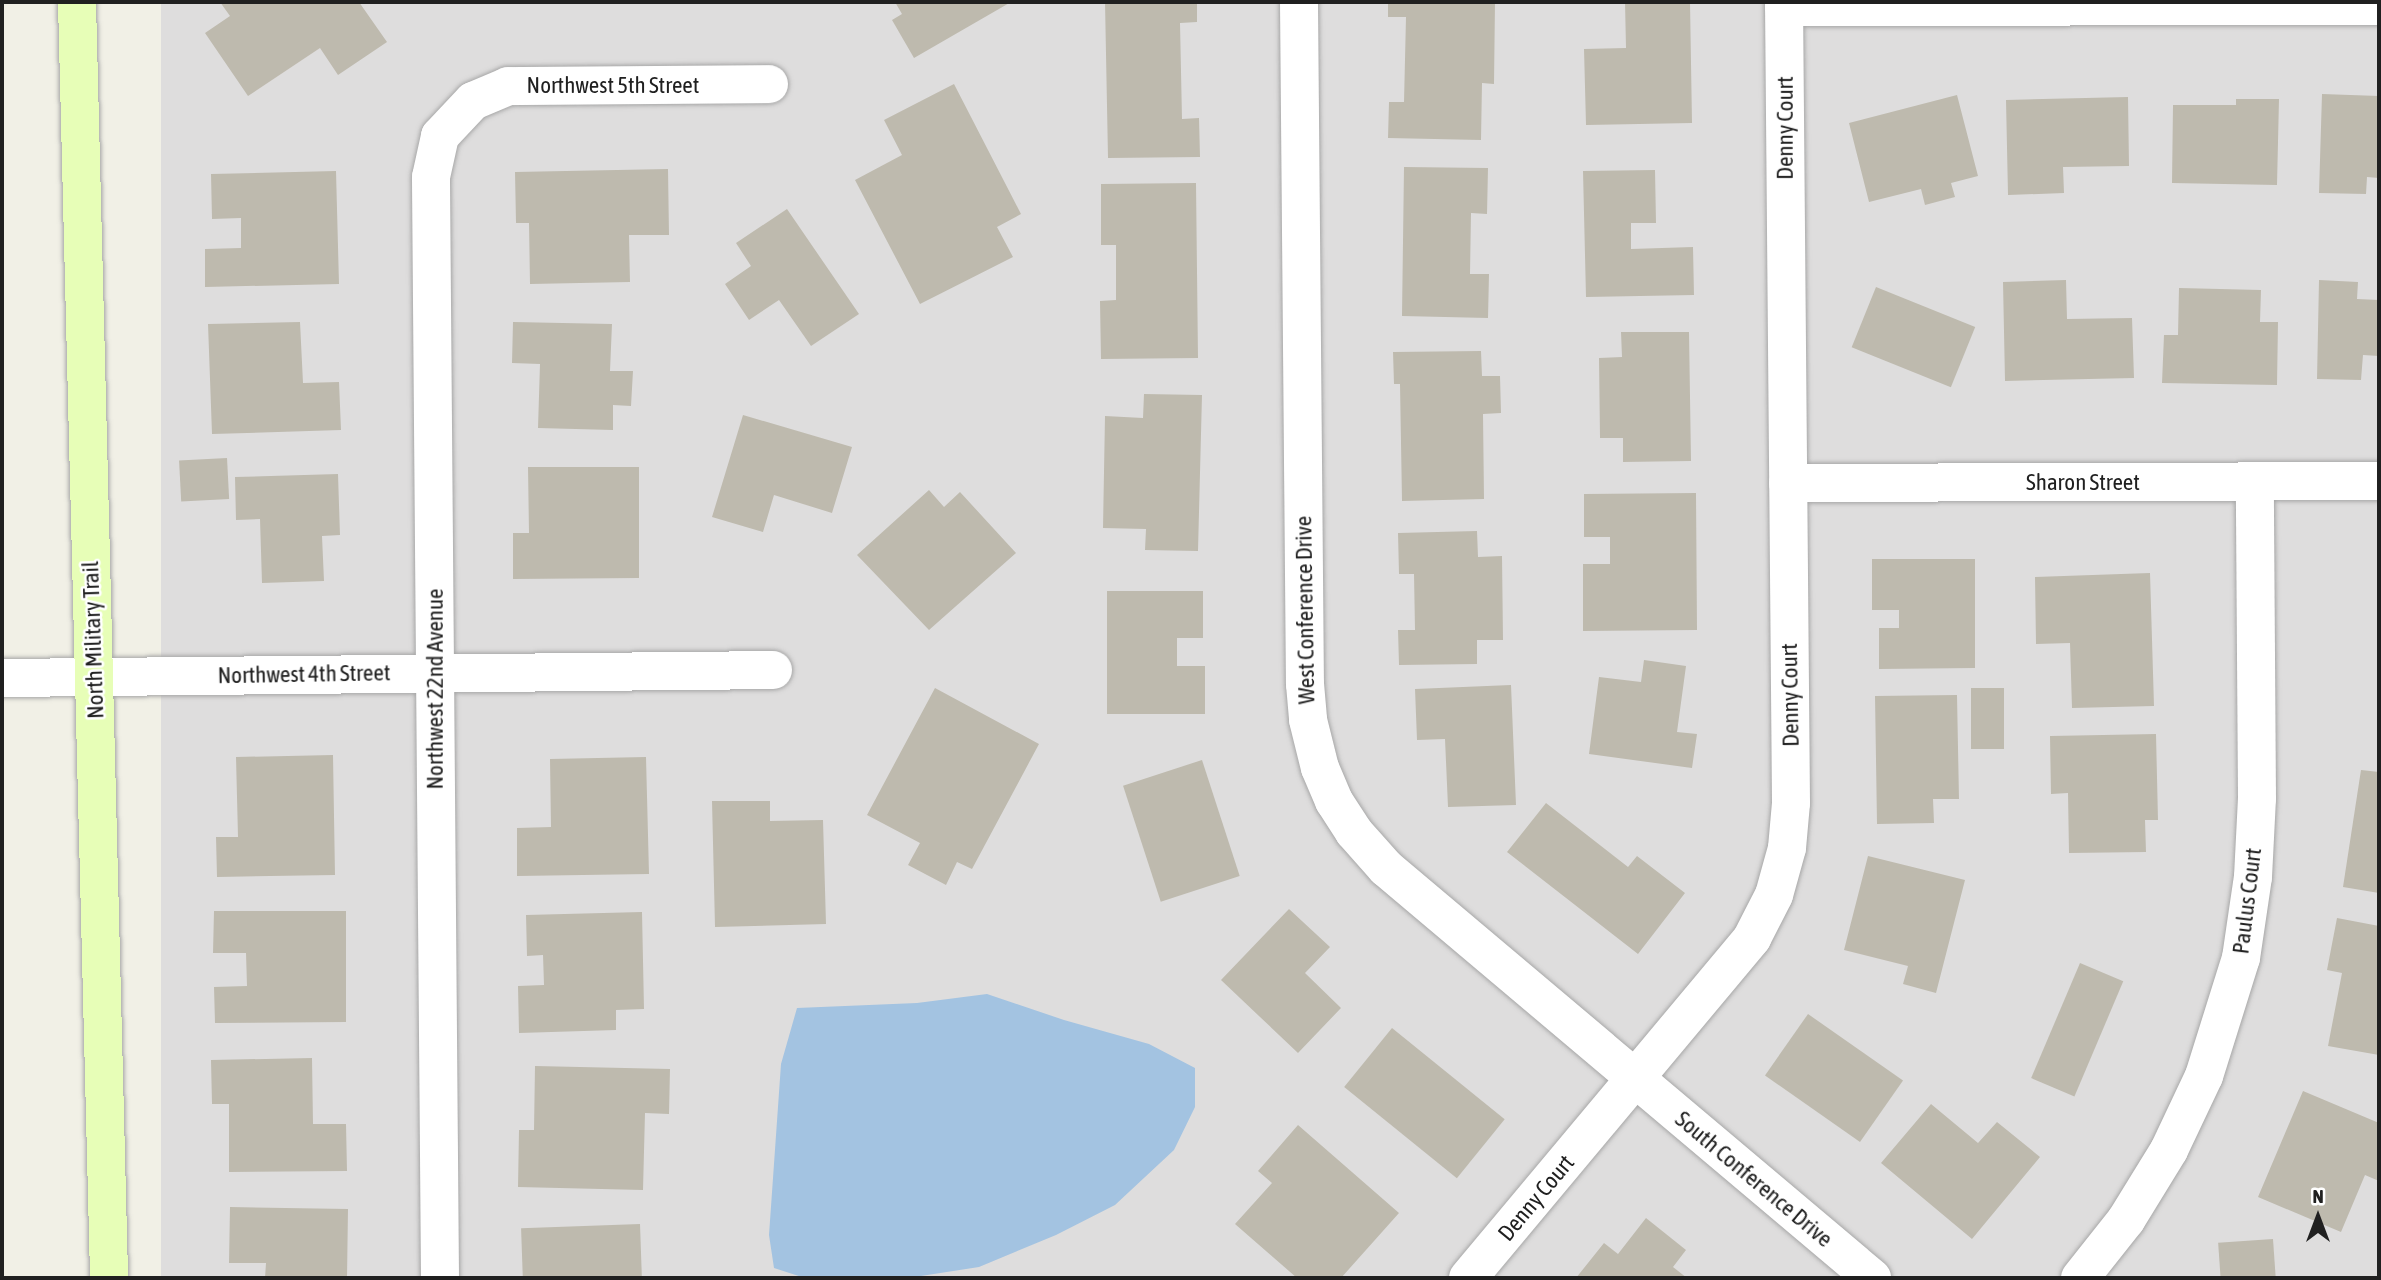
<!DOCTYPE html>
<html>
<head>
<meta charset="utf-8">
<style>
  body { margin:0 }
  #map { position:relative; width:2381px; height:1280px; overflow:hidden; background:#f1f0e6; font-family:"Asap Condensed",sans-serif }
  div>[style] { position:absolute }
  .residential>* { inset:0; background:#dedddd; transform-origin:0 0 }
  .water>* { inset:0; background:#a3c3e1 }
  .building>* { inset:0; background:#bebaae; transform-origin:0 0 }
  .roads { filter:drop-shadow(0 0 2px #a7a7a7) drop-shadow(0 0 2px #a7a7a7) }
  .street>* { height:38px; margin:-19px; padding:0 19px; transform-origin:19px; border-radius:19px; background:#fff }
  .secondary>* { height:38px; margin:-19px; padding:0 19px; transform-origin:19px; border-radius:19px; background:#e7feb7 }
  span { translate:-50% -50%; white-space:nowrap; text-align:center; line-height:1.15; -webkit-text-stroke:5px #fff; paint-order:stroke }
  .street-label { font-size:23px; color:#202020 }
  .frame { position:absolute; inset:0; border:4px solid #202020; pointer-events:none }
  .north { position:absolute; left:2283px; top:1182px; width:70px; height:70px; -webkit-text-stroke:5px #fff; paint-order:stroke; rotate:0deg; font-size:19px; font-weight:700; line-height:28px; text-align:center; color:#202020 }
  .north::after { content:''; display:block; margin:auto; width:24px; height:32px; background:#202020; clip-path:polygon(50% 0,100% 100%,50% 72%,0 100%) }
</style>
</head>
<body>
<div id="map">
  <div class="residential">
    <i style="left:161px;top:2px;width:2218px;height:1276px"></i>
  </div>
  <div class="water">
    <i style="clip-path:polygon(987px 994px,1064px 1020px,1149px 1044px,1195px 1068px,1195px 1107px,1174px 1150px,1115px 1205px,1056px 1235px,979px 1267px,908px 1278px,805px 1278px,774px 1268px,769px 1235px,781px 1064px,797px 1008px,917px 1003px)"></i>
  </div>
  <div class="building">
    <i style="clip-path:polygon(220px 2px,359px 2px,387px 42px,338px 75px,320px 48px,248px 96px,205px 33px,230px 16px)"></i>
    <i style="clip-path:polygon(895px 2px,1011px 2px,914px 58px,892px 20px,902px 14px)"></i>
    <i style="clip-path:polygon(1105px 2px,1197px 2px,1197px 22px,1180px 23px,1182px 119px,1199px 118px,1200px 157px,1108px 158px)"></i>
    <i style="clip-path:polygon(1388px 2px,1495px 2px,1494px 84px,1482px 83px,1481px 140px,1388px 138px,1389px 102px,1404px 102px,1406px 17px,1388px 17px)"></i>
    <i style="clip-path:polygon(1625px 2px,1690px 2px,1692px 123px,1586px 125px,1584px 49px,1626px 48px)"></i>
    <i style="clip-path:polygon(954px 84px,1021px 214px,997px 227px,1013px 257px,920px 304px,855px 180px,902px 155px,884px 120px)"></i>
    <i style="clip-path:polygon(2322px 94px,2379px 96px,2379px 178px,2367px 177px,2366px 194px,2319px 193px)"></i>
    <i style="clip-path:polygon(1957px 95px,1978px 176px,1951px 183px,1955px 197px,1925px 205px,1921px 189px,1869px 202px,1849px 123px)"></i>
    <i style="clip-path:polygon(2128px 97px,2129px 166px,2063px 167px,2064px 193px,2008px 195px,2006px 100px)"></i>
    <i style="clip-path:polygon(2236px 99px,2279px 99px,2277px 185px,2172px 183px,2173px 105px,2236px 105px)"></i>
    <i style="clip-path:polygon(1404px 167px,1488px 168px,1487px 214px,1471px 213px,1470px 274px,1489px 274px,1488px 318px,1402px 316px)"></i>
    <i style="clip-path:polygon(668px 169px,669px 235px,629px 235px,630px 282px,530px 284px,529px 223px,516px 223px,515px 172px)"></i>
    <i style="clip-path:polygon(1655px 170px,1656px 223px,1631px 223px,1631px 249px,1693px 247px,1694px 295px,1586px 297px,1583px 171px)"></i>
    <i style="clip-path:polygon(336px 171px,339px 284px,205px 287px,205px 249px,241px 248px,241px 218px,212px 219px,211px 174px)"></i>
    <i style="clip-path:polygon(1196px 183px,1198px 358px,1101px 359px,1100px 301px,1116px 300px,1116px 245px,1101px 245px,1101px 184px)"></i>
    <i style="clip-path:polygon(787px 209px,859px 314px,811px 346px,779px 300px,749px 320px,725px 284px,751px 266px,736px 243px)"></i>
    <i style="clip-path:polygon(2066px 280px,2067px 319px,2132px 318px,2134px 378px,2005px 381px,2003px 282px)"></i>
    <i style="clip-path:polygon(2319px 280px,2358px 282px,2357px 299px,2379px 300px,2379px 356px,2363px 355px,2361px 380px,2317px 379px)"></i>
    <i style="left:1876px;top:287px;width:107px;height:65px;rotate:22deg"></i>
    <i style="clip-path:polygon(2179px 288px,2261px 290px,2260px 322px,2278px 322px,2277px 385px,2162px 383px,2164px 335px,2178px 335px)"></i>
    <i style="clip-path:polygon(300px 322px,303px 383px,339px 382px,341px 430px,212px 434px,208px 324px)"></i>
    <i style="clip-path:polygon(513px 322px,612px 324px,610px 371px,633px 371px,631px 406px,613px 405px,613px 430px,538px 428px,540px 364px,512px 363px)"></i>
    <i style="clip-path:polygon(1621px 332px,1689px 332px,1691px 461px,1623px 462px,1623px 438px,1600px 438px,1599px 358px,1622px 357px)"></i>
    <i style="clip-path:polygon(1481px 351px,1482px 376px,1500px 376px,1501px 413px,1483px 414px,1484px 499px,1402px 501px,1400px 384px,1394px 384px,1393px 352px)"></i>
    <i style="clip-path:polygon(1144px 394px,1202px 395px,1198px 551px,1145px 550px,1146px 529px,1103px 528px,1105px 416px,1143px 418px)"></i>
    <i style="clip-path:polygon(743px 415px,852px 447px,832px 513px,774px 495px,763px 532px,712px 517px)"></i>
    <i style="left:227px;top:458px;width:41px;height:48px;rotate:87deg"></i>
    <i style="clip-path:polygon(528px 467px,639px 467px,639px 578px,513px 579px,513px 533px,529px 533px)"></i>
    <i style="clip-path:polygon(338px 474px,340px 535px,322px 536px,324px 581px,262px 583px,260px 519px,236px 520px,235px 477px)"></i>
    <i style="clip-path:polygon(929px 490px,944px 507px,960px 492px,1016px 553px,929px 630px,857px 555px)"></i>
    <i style="clip-path:polygon(1696px 493px,1697px 630px,1583px 631px,1583px 564px,1610px 564px,1610px 537px,1584px 537px,1584px 494px)"></i>
    <i style="clip-path:polygon(1477px 531px,1478px 557px,1502px 556px,1503px 640px,1477px 640px,1477px 664px,1399px 665px,1398px 630px,1415px 630px,1414px 574px,1399px 574px,1398px 533px)"></i>
    <i style="clip-path:polygon(1872px 559px,1975px 559px,1975px 668px,1879px 669px,1879px 628px,1899px 628px,1899px 610px,1872px 610px)"></i>
    <i style="clip-path:polygon(2150px 573px,2154px 706px,2072px 708px,2070px 643px,2036px 644px,2035px 577px)"></i>
    <i style="clip-path:polygon(1107px 591px,1203px 591px,1203px 638px,1177px 638px,1177px 666px,1205px 666px,1205px 714px,1107px 714px)"></i>
    <i style="clip-path:polygon(1644px 660px,1686px 666px,1677px 732px,1697px 734px,1692px 768px,1589px 754px,1599px 677px,1641px 682px)"></i>
    <i style="clip-path:polygon(1511px 685px,1516px 805px,1448px 807px,1445px 739px,1417px 740px,1415px 689px)"></i>
    <i style="clip-path:polygon(935px 688px,1039px 744px,972px 869px,957px 862px,946px 885px,908px 865px,920px 843px,867px 815px)"></i>
    <i style="left:1971px;top:688px;width:33px;height:61px"></i>
    <i style="clip-path:polygon(1957px 695px,1959px 799px,1933px 799px,1934px 823px,1877px 824px,1875px 696px)"></i>
    <i style="clip-path:polygon(2156px 734px,2158px 820px,2145px 820px,2146px 852px,2069px 853px,2068px 793px,2051px 794px,2050px 736px)"></i>
    <i style="clip-path:polygon(333px 755px,335px 875px,217px 877px,216px 837px,238px 837px,236px 757px)"></i>
    <i style="clip-path:polygon(646px 757px,649px 874px,517px 876px,517px 828px,551px 827px,550px 759px)"></i>
    <i style="left:1202px;top:760px;width:122px;height:83px;rotate:72deg"></i>
    <i style="clip-path:polygon(2361px 770px,2379px 772px,2379px 893px,2343px 887px)"></i>
    <i style="clip-path:polygon(712px 801px,770px 801px,770px 821px,823px 820px,826px 924px,715px 927px)"></i>
    <i style="clip-path:polygon(1546px 803px,1628px 867px,1637px 856px,1685px 893px,1638px 954px,1507px 852px)"></i>
    <i style="clip-path:polygon(1868px 856px,1965px 880px,1936px 993px,1903px 984px,1908px 966px,1844px 950px)"></i>
    <i style="clip-path:polygon(1289px 909px,1330px 947px,1305px 973px,1341px 1008px,1298px 1053px,1221px 980px)"></i>
    <i style="clip-path:polygon(214px 911px,346px 911px,346px 1022px,215px 1023px,214px 987px,247px 986px,246px 953px,213px 953px)"></i>
    <i style="clip-path:polygon(642px 912px,644px 1009px,616px 1010px,616px 1030px,519px 1033px,518px 986px,544px 985px,543px 955px,527px 956px,526px 915px)"></i>
    <i style="clip-path:polygon(2337px 918px,2379px 926px,2379px 1055px,2328px 1046px,2342px 973px,2327px 970px)"></i>
    <i style="left:2080px;top:963px;width:47px;height:125px;rotate:23deg"></i>
    <i style="left:1808px;top:1014px;width:116px;height:75px;rotate:35deg"></i>
    <i style="left:1392px;top:1028px;width:145px;height:76px;rotate:39deg"></i>
    <i style="clip-path:polygon(312px 1058px,313px 1124px,346px 1124px,347px 1171px,229px 1172px,229px 1104px,212px 1104px,211px 1060px)"></i>
    <i style="clip-path:polygon(535px 1066px,670px 1069px,669px 1114px,645px 1113px,643px 1190px,518px 1187px,519px 1130px,534px 1130px)"></i>
    <i style="clip-path:polygon(2303px 1091px,2379px 1123px,2379px 1181px,2365px 1175px,2341px 1232px,2258px 1197px)"></i>
    <i style="clip-path:polygon(1931px 1104px,1978px 1143px,1997px 1122px,2040px 1157px,1972px 1239px,1881px 1163px)"></i>
    <i style="clip-path:polygon(1298px 1125px,1399px 1213px,1341px 1278px,1297px 1278px,1235px 1224px,1272px 1183px,1258px 1171px)"></i>
    <i style="clip-path:polygon(230px 1207px,348px 1209px,347px 1278px,265px 1278px,266px 1263px,229px 1263px)"></i>
    <i style="clip-path:polygon(1646px 1218px,1686px 1250px,1673px 1267px,1687px 1278px,1576px 1278px,1604px 1243px,1618px 1254px)"></i>
    <i style="left:640px;top:1224px;width:54px;height:119px;rotate:88deg"></i>
    <i style="left:2273px;top:1239px;width:39px;height:55px;rotate:86deg"></i>
  </div>
  <div class="roads">
    <div class="street">
      <i style="left:1299px;top:2px;width:682px;rotate:89.5deg"></i>
      <i style="left:1305px;top:684px;width:36px;rotate:85deg"></i>
      <i style="left:1308px;top:720px;width:49px;rotate:76deg"></i>
      <i style="left:1320px;top:768px;width:36px;rotate:67deg"></i>
      <i style="left:1334px;top:801px;width:37px;rotate:57deg"></i>
      <i style="left:1354px;top:832px;width:48px;rotate:48.4deg"></i>
      <i style="left:1386px;top:868px;width:636px;rotate:40.15deg"></i>
      <i style="left:1784px;top:7px;width:595px;rotate:-0.1deg"></i>
      <i style="left:1788px;top:483px;width:591px;rotate:-0.19deg"></i>
      <i style="left:2px;top:678px;width:771px;rotate:-0.59deg"></i>
      <i style="left:440px;top:1278px;width:1101px;rotate:-90.47deg"></i>
      <i style="left:431px;top:177px;width:42px;rotate:-77.6deg"></i>
      <i style="left:440px;top:136px;width:48px;rotate:-46.7deg"></i>
      <i style="left:473px;top:101px;width:38px;rotate:-23deg"></i>
      <i style="left:508px;top:86px;width:261px;rotate:-0.4deg"></i>
      <i style="left:1468px;top:1278px;width:443px;rotate:-50.1deg"></i>
      <i style="left:1752px;top:938px;width:48px;rotate:-62.9deg"></i>
      <i style="left:1774px;top:895px;width:49px;rotate:-74.5deg"></i>
      <i style="left:1787px;top:848px;width:45px;rotate:-84.9deg"></i>
      <i style="left:1791px;top:803px;width:801px;rotate:-90.5deg"></i>
      <i style="left:2080px;top:1278px;width:74px;rotate:-51.6deg"></i>
      <i style="left:2126px;top:1220px;width:82px;rotate:-58.4deg"></i>
      <i style="left:2169px;top:1150px;width:82px;rotate:-64.7deg"></i>
      <i style="left:2204px;top:1076px;width:124px;rotate:-72.6deg"></i>
      <i style="left:2241px;top:958px;width:82px;rotate:-81.6deg"></i>
      <i style="left:2253px;top:877px;width:78px;rotate:-87.1deg"></i>
      <i style="left:2257px;top:799px;width:318px;rotate:-90.4deg"></i>
    </div>
    <div class="secondary">
      <i style="left:77px;top:2px;width:1276px;rotate:88.56deg"></i>
    </div>
  </div>
  <div class="street-label">
    <span style="left:613px;top:85px">Northwest 5th Street</span>
    <span style="left:1785px;top:128px;rotate:-90deg">Denny Court</span>
    <span style="left:2083px;top:482px">Sharon Street</span>
    <span style="left:1305px;top:610px;rotate:-91deg">West Conference Drive</span>
    <span style="left:93px;top:640px;rotate:-92deg">North Military Trail</span>
    <span style="left:304px;top:674px;rotate:-1deg">Northwest 4th Street</span>
    <span style="left:435px;top:689px;rotate:-90deg">Northwest 22nd Avenue</span>
    <span style="left:1790px;top:695px;rotate:-91deg">Denny Court</span>
    <span style="left:2247px;top:901px;rotate:-83deg">Paulus Court</span>
    <span style="left:1754px;top:1179px;rotate:40deg">South Conference Drive</span>
    <span style="left:1536px;top:1198px;rotate:-50deg">Denny Court</span>
  </div>
  <div class="frame"></div>
  <div class="north">N</div>
</div>
</body>
</html>
